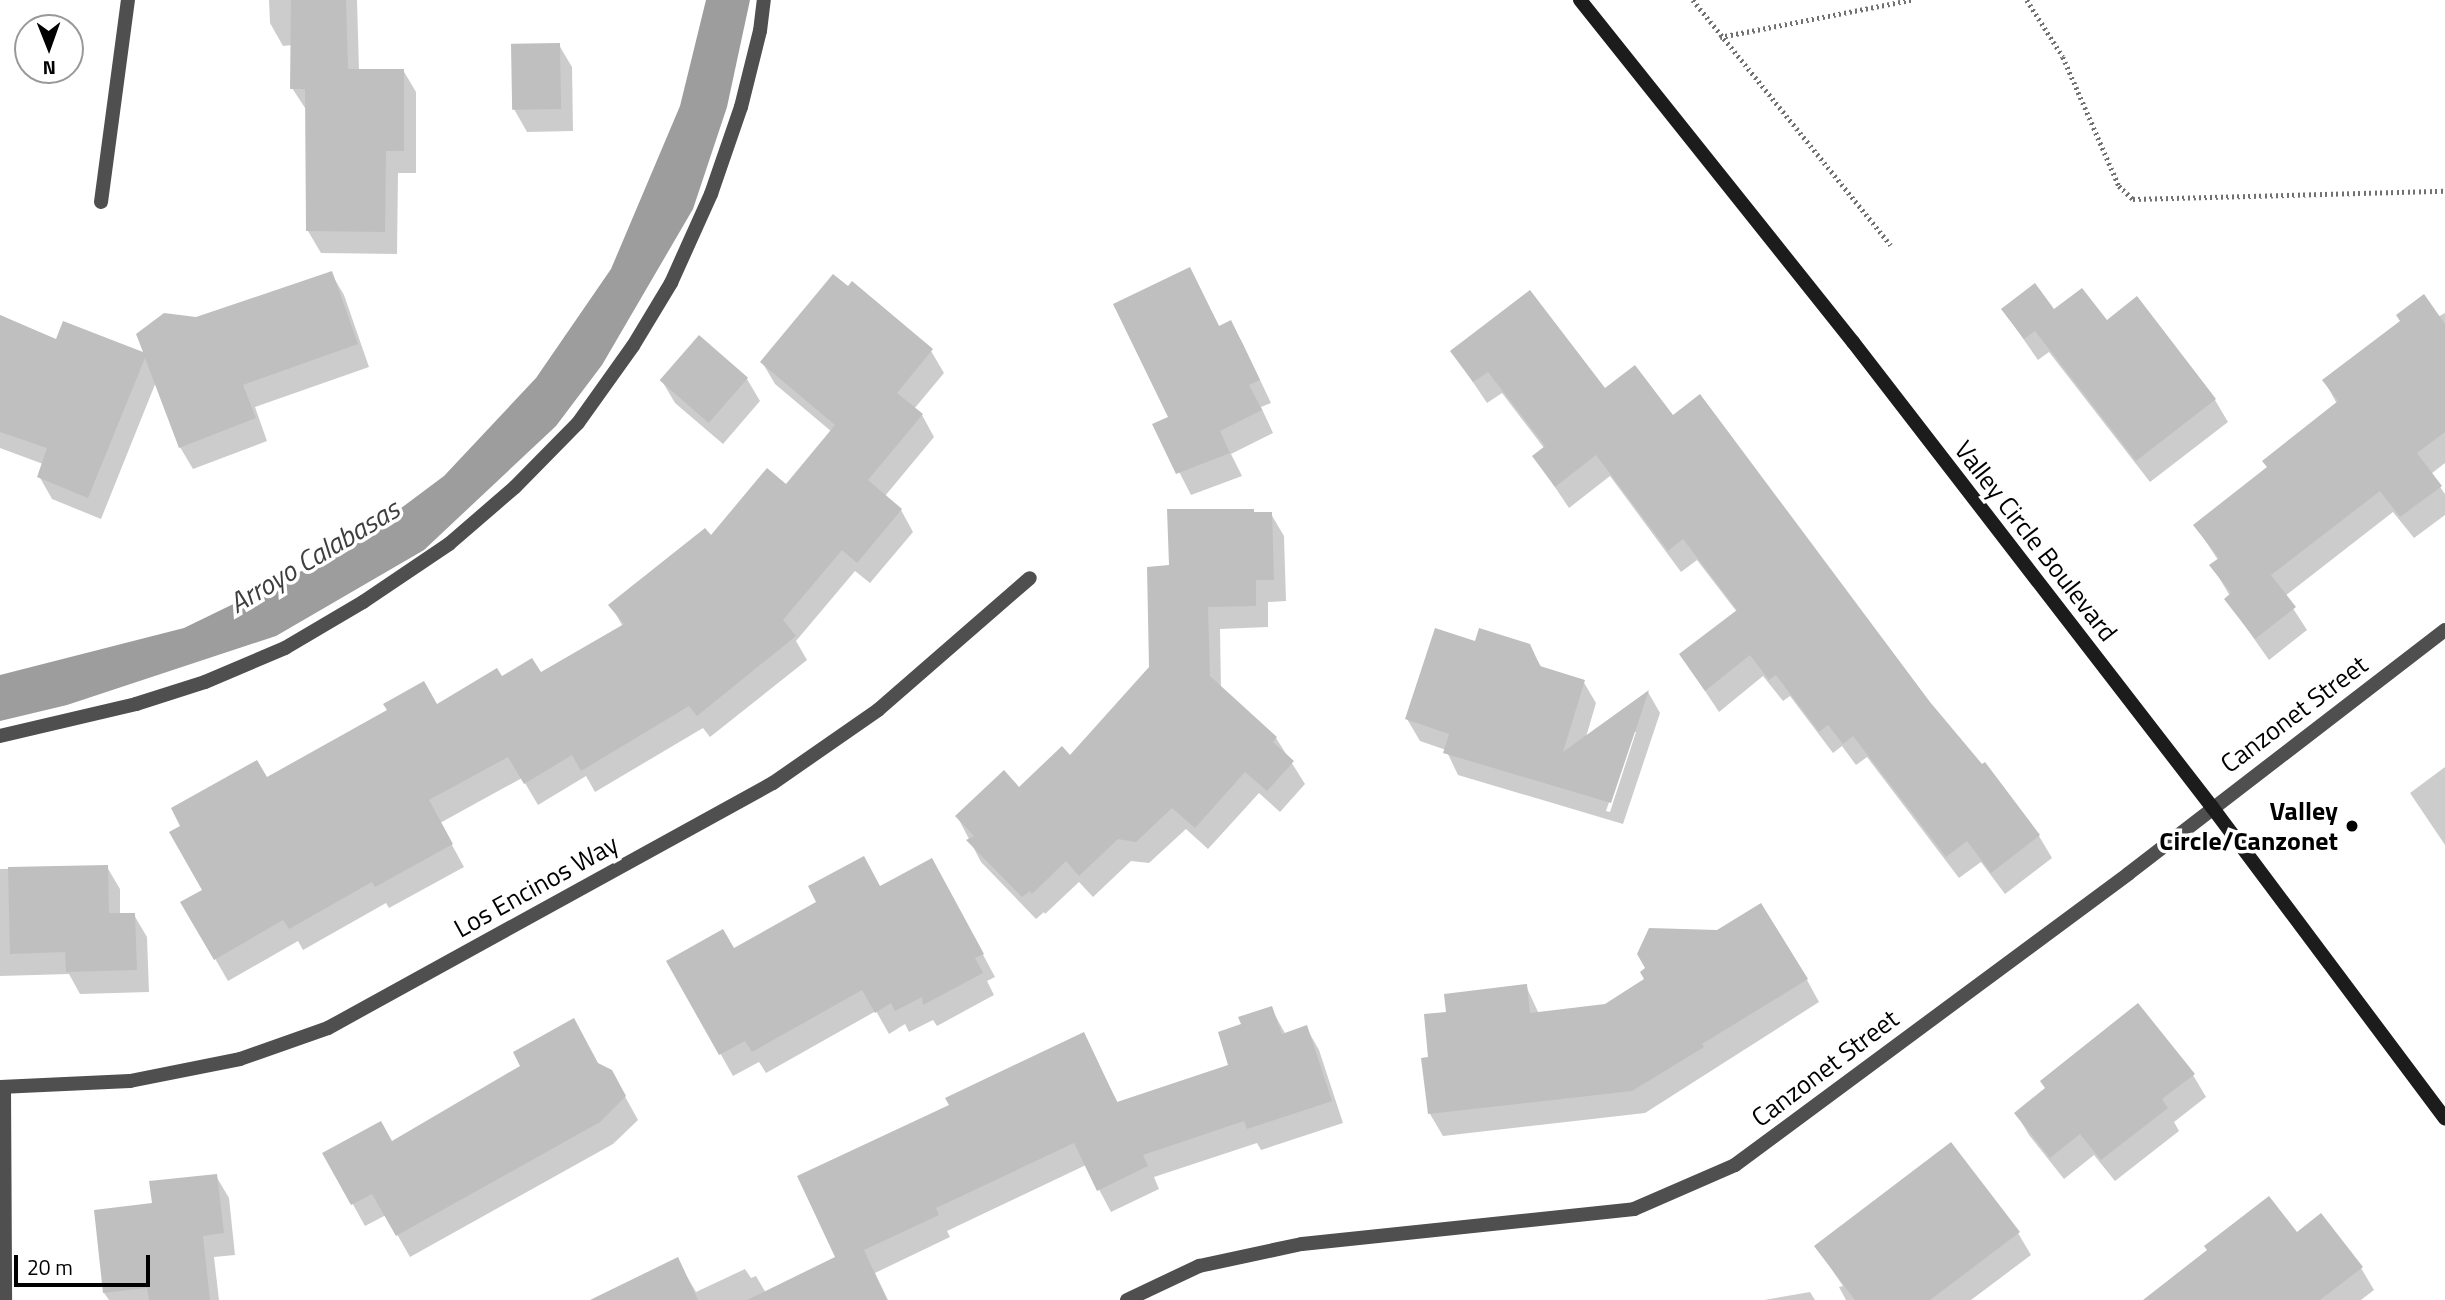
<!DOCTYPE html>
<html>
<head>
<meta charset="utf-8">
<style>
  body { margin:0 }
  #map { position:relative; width:2445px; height:1300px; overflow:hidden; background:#fff; font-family:"Titillium Web",sans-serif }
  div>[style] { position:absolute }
  .water>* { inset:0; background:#9d9d9d }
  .shadow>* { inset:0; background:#0003 }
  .building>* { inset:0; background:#bfbfbf; transform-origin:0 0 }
  .path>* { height:4.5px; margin-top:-2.25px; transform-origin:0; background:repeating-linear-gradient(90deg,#717171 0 2px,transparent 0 5.5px) }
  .lane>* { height:14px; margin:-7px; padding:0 7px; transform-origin:7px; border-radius:7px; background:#4f4f4f }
  .street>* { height:14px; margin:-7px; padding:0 7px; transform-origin:7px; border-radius:7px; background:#4f4f4f }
  .secondary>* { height:14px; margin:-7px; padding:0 7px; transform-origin:7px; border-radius:7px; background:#1c1c1c }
  .dots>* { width:19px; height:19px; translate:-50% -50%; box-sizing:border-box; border:4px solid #fff; border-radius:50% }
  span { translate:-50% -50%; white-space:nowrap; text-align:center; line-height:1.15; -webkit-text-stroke:7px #fff; paint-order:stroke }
  .street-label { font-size:26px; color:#000 }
  .poi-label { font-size:26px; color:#000; font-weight:700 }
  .right { translate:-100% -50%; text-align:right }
  .water-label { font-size:28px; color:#3e3e3e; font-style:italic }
  .north { position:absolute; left:14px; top:14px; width:70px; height:70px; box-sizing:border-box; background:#fff; border:2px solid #999; border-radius:50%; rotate:179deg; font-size:19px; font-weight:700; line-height:28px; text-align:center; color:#000 }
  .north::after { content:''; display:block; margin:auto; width:24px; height:32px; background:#000; clip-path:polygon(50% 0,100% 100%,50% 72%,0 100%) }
  .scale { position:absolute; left:14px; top:1255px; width:136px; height:32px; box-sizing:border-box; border:4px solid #000; border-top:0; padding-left:9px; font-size:21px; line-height:24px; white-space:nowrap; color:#000; -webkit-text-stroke:5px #fff; paint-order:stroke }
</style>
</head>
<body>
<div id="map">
  <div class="water">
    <i style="clip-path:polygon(706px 0,750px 0,727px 107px,693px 209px,602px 365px,556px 426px,424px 550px,276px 636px,67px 705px,0 721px,0 675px,184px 628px,345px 550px,444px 476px,536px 378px,611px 269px,680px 106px)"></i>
  </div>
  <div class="shadow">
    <i style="clip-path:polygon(269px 0,357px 0,359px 70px,403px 70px,416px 92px,416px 173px,398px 173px,397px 254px,321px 253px,308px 231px,307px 111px,292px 88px,292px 45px,283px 46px,270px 23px)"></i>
    <i style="clip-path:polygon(559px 45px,572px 67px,573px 131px,527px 132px,514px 109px)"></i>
    <i style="clip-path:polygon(1189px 269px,1220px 328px,1231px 322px,1243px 344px,1271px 403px,1261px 407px,1273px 433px,1231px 454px,1242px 476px,1191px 495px,1155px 425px,1170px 417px)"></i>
    <i style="clip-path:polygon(331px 273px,344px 295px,369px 367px,255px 407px,267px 441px,193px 469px,180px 447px,156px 382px,101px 519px,52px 499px,39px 476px,43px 464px,0 448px,0 315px,57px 341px,146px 355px,196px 319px)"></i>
    <i style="clip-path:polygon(2137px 298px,2215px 400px,2228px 422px,2150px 482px,2049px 352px,2038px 360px,2003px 310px,2054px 311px,2107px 322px)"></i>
    <i style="clip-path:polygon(2445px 313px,2445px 463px,2431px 474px,2445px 494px,2445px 515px,2414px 538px,2393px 512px,2285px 596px,2307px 630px,2269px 660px,2226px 599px,2230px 596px,2212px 566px,2218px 560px,2195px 525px,2268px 468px,2337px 404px,2324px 380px)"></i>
    <i style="clip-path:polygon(931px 351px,944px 373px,914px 409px,922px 415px,934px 437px,885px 496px,901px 510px,913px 532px,870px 583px,855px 571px,796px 641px,807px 660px,710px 737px,703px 728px,595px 792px,586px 776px,538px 805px,522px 778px,440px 823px,464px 867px,389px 908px,386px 903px,303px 950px,298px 941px,228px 981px,183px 903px,204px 890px,266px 779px,502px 678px,540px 674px,623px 627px,611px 605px,786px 486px,832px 432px,775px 384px,762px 362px)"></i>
    <i style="clip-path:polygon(1452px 351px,1605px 391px,1673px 417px,1982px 766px,1984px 765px,2039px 836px,2052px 858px,2005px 894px,1981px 862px,1959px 878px,1867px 757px,1856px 765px,1842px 746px,1833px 753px,1790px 696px,1783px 701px,1763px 676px,1719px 712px,1681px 655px,1737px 612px,1697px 560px,1681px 572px,1610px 476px,1569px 508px,1534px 456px,1544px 448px,1502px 393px,1487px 403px)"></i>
    <i style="clip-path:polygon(747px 379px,760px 401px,723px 444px,675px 403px,662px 381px)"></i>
    <i style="clip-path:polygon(1253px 510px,1255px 514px,1271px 514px,1284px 536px,1286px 601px,1268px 602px,1268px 627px,1220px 629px,1221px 689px,1276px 738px,1305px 784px,1280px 812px,1259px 793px,1208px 849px,1186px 829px,1149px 863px,1131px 861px,1093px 897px,1079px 882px,1045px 914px,1044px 912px,1036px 919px,981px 862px,957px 816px,1019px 789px,1070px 757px,1151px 667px,1170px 567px)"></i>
    <i style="clip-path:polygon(evenodd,1476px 643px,1529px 646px,1542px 668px,1583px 681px,1596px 703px,1586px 737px,1648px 692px,1660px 713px,1623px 824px,1458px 775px,1446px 750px,1420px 741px,1407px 719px,1476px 643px,1633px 732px,1636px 732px,1610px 812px,1606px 811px,1633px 732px)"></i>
    <i style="clip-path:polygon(2445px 767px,2445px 845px,2410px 793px)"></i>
    <i style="clip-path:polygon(107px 867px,120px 889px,120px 915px,134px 915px,147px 937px,149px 992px,80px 994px,69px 974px,0 976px,0 869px)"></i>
    <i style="clip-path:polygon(944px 882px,995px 977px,987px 981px,994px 995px,937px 1026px,933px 1020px,909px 1032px,905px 1024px,889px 1034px,876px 1011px,766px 1073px,759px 1062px,733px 1076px,669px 962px,734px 950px,880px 887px)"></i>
    <i style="clip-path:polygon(1807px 980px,1819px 1002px,1645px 1113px,1443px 1136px,1430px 1114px,1423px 1059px,1430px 1058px,1448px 1013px,1526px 986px,1539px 1014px)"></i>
    <i style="clip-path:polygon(1271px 1008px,1286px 1035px,1306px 1027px,1319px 1050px,1343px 1123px,1261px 1150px,1257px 1143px,1154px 1177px,1159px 1189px,1111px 1212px,1086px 1165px,947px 1231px,950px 1237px,875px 1273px,888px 1300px,829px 1300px,837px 1257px,951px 1106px,1083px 1035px,1118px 1103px,1231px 1067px,1243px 1025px)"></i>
    <i style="clip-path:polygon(598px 1065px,611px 1071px,638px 1120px,613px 1144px,410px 1257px,386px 1215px,365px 1226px,325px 1154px,391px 1143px,522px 1067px)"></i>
    <i style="clip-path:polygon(2193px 1075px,2206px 1097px,2174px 1122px,2179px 1131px,2115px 1181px,2094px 1155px,2064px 1179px,2029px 1135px,2016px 1113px)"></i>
    <i style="clip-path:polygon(216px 1176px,229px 1198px,235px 1255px,214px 1257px,219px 1300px,109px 1300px,104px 1293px,154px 1204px)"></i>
    <i style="clip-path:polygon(2018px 1233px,2031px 1255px,1971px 1300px,1846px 1300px,1839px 1287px,1843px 1286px,1816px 1246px)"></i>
    <i style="clip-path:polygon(2296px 1235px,2361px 1268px,2374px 1290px,2361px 1300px,2171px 1300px)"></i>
    <i style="clip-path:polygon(677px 1260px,696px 1292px,745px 1269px,751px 1278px,756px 1276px,770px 1300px,626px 1300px)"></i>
    <i style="clip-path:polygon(1810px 1292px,1815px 1300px,1764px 1300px)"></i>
  </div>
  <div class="building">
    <i style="clip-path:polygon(291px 0,346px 0,348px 69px,404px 69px,404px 151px,386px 151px,385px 232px,306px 231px,305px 89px,290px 89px)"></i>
    <i style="left:560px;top:43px;width:66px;height:49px;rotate:89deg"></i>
    <i style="clip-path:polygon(1190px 267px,1219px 326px,1231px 320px,1260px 380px,1249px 385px,1262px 410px,1220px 431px,1230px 453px,1176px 474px,1152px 424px,1168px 417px,1113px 304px)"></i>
    <i style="clip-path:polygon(332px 271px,358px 344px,243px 385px,256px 418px,179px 448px,145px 358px,88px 498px,37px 477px,47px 448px,0 432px,0 315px,56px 339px,63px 321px,143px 352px,136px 334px,164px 313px,196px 317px)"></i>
    <i style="clip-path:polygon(833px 274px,848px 286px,852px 281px,933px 349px,897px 393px,923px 414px,868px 480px,902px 509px,857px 563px,842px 550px,783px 620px,796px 636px,697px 716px,689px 706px,581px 771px,572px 755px,524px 784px,508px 757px,429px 800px,453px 844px,375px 887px,372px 882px,289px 929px,283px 920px,214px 960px,180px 902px,202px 890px,169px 832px,180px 826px,171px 808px,257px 760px,267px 777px,387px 710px,383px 704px,424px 681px,437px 704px,497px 668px,502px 676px,532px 658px,541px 672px,624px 624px,608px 605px,705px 528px,711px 535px,767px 468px,786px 484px,835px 425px,760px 362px)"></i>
    <i style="clip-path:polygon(2035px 283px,2054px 309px,2082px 288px,2107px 320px,2137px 296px,2216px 399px,2136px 461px,2035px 331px,2024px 339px,2001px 309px)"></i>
    <i style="clip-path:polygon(1530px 290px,1605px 388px,1635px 365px,1673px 415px,1700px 394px,1930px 702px,1982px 764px,1985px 762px,2040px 835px,1991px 873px,1967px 841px,1946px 857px,1853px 736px,1843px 744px,1828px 725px,1819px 732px,1776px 675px,1769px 680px,1750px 655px,1705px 691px,1679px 654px,1737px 610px,1683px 539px,1668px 551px,1596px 455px,1555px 487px,1532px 456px,1545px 446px,1488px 372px,1473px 382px,1450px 351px)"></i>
    <i style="clip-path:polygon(2424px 294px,2445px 324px,2445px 432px,2417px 453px,2442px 486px,2400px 517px,2380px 491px,2271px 575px,2296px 607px,2255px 639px,2224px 599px,2231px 593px,2209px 565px,2219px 558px,2193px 525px,2267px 467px,2262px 461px,2338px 401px,2322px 380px,2400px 321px,2396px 315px)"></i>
    <i style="left:699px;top:335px;width:65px;height:60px;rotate:41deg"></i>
    <i style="clip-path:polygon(1167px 509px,1254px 509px,1254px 512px,1272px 512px,1274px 580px,1256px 580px,1256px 606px,1208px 607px,1210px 676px,1277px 737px,1273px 742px,1294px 761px,1267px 791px,1245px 772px,1195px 828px,1172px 808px,1136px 842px,1118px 839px,1079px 876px,1066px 861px,1032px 894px,1030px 891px,1022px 897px,966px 840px,974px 836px,955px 816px,1004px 770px,1019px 787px,1062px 746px,1070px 755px,1149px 667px,1147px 567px,1169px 565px)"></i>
    <i style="clip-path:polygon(1435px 628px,1475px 641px,1479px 628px,1530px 644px,1540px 666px,1585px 680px,1563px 752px,1649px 690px,1611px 803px,1443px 753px,1449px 734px,1405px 719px)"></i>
    <i style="clip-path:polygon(864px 856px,880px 886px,932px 858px,984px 954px,975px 958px,983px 973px,923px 1005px,922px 997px,895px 1011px,891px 1003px,875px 1013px,862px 990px,752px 1052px,745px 1041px,719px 1055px,666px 961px,723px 929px,734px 948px,816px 902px,808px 886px)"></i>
    <i style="clip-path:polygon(108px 865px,109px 913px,135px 913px,137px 970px,66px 972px,65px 952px,10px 954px,8px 867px)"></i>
    <i style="clip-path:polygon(1761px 903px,1808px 979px,1702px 1044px,1704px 1047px,1632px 1091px,1428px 1114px,1421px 1058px,1428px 1057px,1424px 1014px,1446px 1012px,1444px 994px,1527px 984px,1530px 1013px,1605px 1004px,1644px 979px,1640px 972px,1645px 968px,1637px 954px,1649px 928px,1717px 930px)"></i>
    <i style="clip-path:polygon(2138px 1003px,2195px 1074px,2162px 1099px,2168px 1108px,2101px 1160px,2080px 1134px,2050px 1158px,2014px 1113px,2045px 1088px,2040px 1081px)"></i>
    <i style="clip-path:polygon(1272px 1006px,1282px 1034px,1307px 1025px,1332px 1101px,1247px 1129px,1244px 1121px,1143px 1155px,1148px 1166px,1097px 1191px,1074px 1143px,936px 1208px,939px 1215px,864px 1250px,887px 1300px,747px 1300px,835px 1257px,797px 1176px,949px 1105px,945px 1098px,1084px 1032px,1117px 1102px,1228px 1065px,1218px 1032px,1241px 1024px,1238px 1017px)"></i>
    <i style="clip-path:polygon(574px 1018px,598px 1063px,612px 1070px,626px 1096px,600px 1122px,396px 1236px,372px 1194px,351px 1205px,322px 1153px,381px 1121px,392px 1141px,520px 1066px,513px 1052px)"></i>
    <i style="clip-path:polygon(1951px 1142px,2020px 1232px,1930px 1300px,1855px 1300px,1814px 1246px)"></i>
    <i style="clip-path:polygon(217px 1174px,224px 1233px,203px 1236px,210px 1300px,149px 1300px,147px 1288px,103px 1293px,94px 1210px,152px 1203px,149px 1181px)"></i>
    <i style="clip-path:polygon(2269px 1196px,2297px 1232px,2321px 1213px,2363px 1267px,2320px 1300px,2143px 1300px,2207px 1250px,2204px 1246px)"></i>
    <i style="clip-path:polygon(678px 1257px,698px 1300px,590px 1300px)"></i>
  </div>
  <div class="path">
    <i style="left:1693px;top:0;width:315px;rotate:51.1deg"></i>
    <i style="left:2027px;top:0;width:67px;rotate:57.7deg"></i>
    <i style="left:2063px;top:57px;width:141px;rotate:66.5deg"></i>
    <i style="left:2119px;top:186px;width:19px;rotate:43deg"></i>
    <i style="left:2133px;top:199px;width:312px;rotate:-1.5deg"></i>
    <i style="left:1720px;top:37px;width:195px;rotate:-11deg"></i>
  </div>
  <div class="lane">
    <i style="left:0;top:736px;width:140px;rotate:-13.2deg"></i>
    <i style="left:136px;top:704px;width:72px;rotate:-17.7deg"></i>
    <i style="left:205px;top:682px;width:87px;rotate:-23deg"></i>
    <i style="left:285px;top:648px;width:91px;rotate:-30.5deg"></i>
    <i style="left:363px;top:602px;width:104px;rotate:-34deg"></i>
    <i style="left:449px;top:544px;width:87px;rotate:-40.8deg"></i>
    <i style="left:515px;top:487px;width:90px;rotate:-45.5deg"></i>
    <i style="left:578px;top:423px;width:95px;rotate:-54.5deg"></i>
    <i style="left:633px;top:346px;width:74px;rotate:-58.9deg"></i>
    <i style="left:671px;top:283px;width:98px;rotate:-65.8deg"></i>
    <i style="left:711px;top:194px;width:92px;rotate:-71deg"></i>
    <i style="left:741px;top:107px;width:78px;rotate:-76deg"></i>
    <i style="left:760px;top:31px;width:31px;rotate:-83deg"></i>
  </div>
  <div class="street">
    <i style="left:101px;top:202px;width:204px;rotate:-82.4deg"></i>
    <i style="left:0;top:1087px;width:130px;rotate:-2.6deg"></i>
    <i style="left:130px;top:1081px;width:112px;rotate:-11.3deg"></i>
    <i style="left:240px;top:1059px;width:93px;rotate:-19.4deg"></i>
    <i style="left:328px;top:1028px;width:508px;rotate:-28.84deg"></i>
    <i style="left:773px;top:783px;width:128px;rotate:-34.8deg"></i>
    <i style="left:878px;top:710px;width:201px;rotate:-41deg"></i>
    <i style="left:4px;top:1087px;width:213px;rotate:89.7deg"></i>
    <i style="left:1127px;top:1300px;width:80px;rotate:-25.3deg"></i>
    <i style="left:1199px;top:1266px;width:105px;rotate:-12.1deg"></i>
    <i style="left:1302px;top:1244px;width:334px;rotate:-6deg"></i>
    <i style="left:1634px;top:1209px;width:110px;rotate:-23.5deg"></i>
    <i style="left:1735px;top:1165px;width:489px;rotate:-36.5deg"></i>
    <i style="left:2128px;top:874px;width:400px;rotate:-37.6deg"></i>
  </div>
  <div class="secondary">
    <i style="left:1580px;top:0;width:438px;rotate:51.4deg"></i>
    <i style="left:1853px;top:342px;width:587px;rotate:52.33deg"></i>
    <i style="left:2212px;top:807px;width:389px;rotate:53.2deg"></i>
  </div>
  <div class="dots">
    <i style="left:2352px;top:826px;background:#000"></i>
  </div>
  <div class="street-label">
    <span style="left:2036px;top:541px;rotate:52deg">Valley Circle Boulevard</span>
    <span style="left:2294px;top:714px;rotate:-37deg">Canzonet Street</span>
    <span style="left:536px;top:886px;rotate:-29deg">Los Encinos Way</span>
    <span style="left:1825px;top:1068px;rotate:-37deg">Canzonet Street</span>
  </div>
  <div class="poi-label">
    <span class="right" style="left:2338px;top:826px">Valley<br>Circle/Canzonet</span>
  </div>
  <div class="water-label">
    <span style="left:314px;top:556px;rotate:-31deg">Arroyo Calabasas</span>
  </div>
  <div class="north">N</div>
  <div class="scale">20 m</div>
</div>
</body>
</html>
